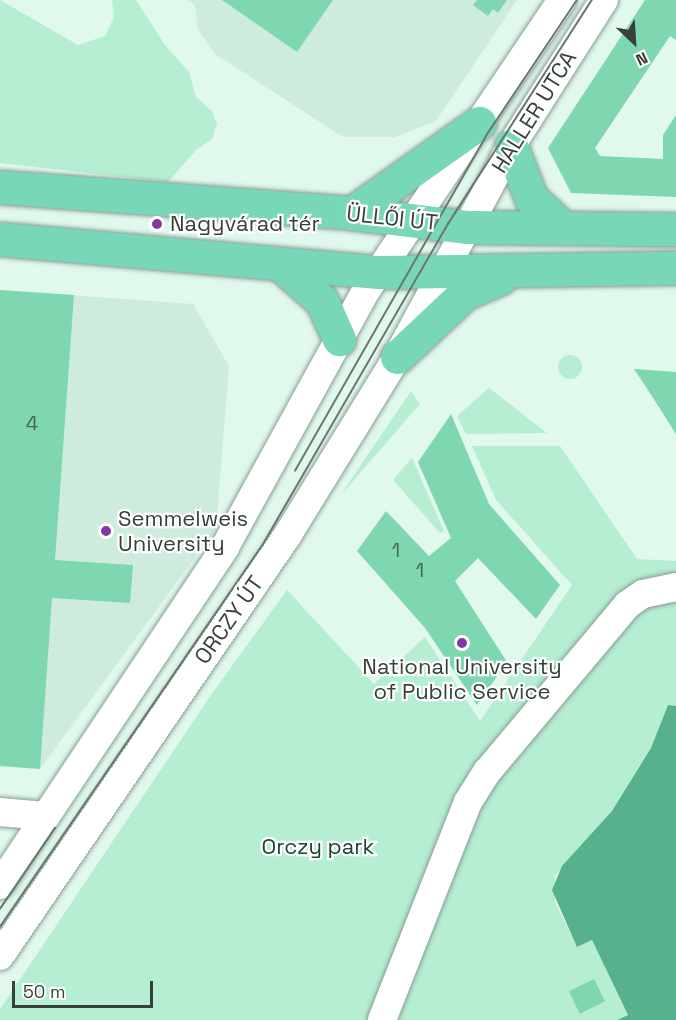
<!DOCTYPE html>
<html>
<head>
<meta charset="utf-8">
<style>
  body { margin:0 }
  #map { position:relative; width:676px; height:1020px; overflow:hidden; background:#e1f8ed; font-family:"Space Grotesk",sans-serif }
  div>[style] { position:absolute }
  .built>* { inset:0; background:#ceecde }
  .green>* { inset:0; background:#b5eed3 }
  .round { border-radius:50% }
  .water>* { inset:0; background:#57b18c }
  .building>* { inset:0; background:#7ed7b1; transform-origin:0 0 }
  .roads { filter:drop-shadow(0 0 2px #899e94) drop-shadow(0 0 2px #899e94) }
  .minor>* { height:28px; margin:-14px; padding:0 14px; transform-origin:14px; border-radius:14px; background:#fff }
  .major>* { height:33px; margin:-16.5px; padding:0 16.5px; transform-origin:16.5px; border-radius:16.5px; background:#78d7b9 }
  .tram>* { height:1.5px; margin:-0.75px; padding:0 0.75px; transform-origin:0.75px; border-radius:0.75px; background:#6a7770 }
  .dots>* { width:16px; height:16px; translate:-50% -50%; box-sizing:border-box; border:3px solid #fff; border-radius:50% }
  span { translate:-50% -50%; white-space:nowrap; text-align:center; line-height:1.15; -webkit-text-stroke:4.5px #fff; paint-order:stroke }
  .number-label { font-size:20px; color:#486558 }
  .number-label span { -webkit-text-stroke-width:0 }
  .street-label { font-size:22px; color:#363f3a }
  .poi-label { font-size:22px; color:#363f3a }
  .left { translate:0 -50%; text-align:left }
  .park-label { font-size:22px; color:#1c4333 }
  .north { position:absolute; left:604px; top:12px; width:60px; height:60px; -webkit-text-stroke:4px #fff; paint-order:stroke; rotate:155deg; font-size:16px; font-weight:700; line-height:24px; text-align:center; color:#363f3a }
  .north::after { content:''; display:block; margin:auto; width:21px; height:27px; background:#363f3a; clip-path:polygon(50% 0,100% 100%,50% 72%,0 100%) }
  .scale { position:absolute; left:12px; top:981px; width:141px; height:27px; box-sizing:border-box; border:3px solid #363f3a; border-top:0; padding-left:8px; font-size:18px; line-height:21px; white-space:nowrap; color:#363f3a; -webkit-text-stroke:4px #fff; paint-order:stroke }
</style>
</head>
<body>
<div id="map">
  <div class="built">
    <i style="clip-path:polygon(187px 0,517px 0,436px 121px,395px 137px,343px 137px,215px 54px,198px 29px,195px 6px)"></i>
    <i style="clip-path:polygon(0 290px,193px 304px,229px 366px,216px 529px,40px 769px,0 766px)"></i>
  </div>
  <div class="green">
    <i style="clip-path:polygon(0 0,78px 45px,105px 36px,114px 17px,112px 0,136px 0,165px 45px,189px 72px,196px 97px,212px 111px,217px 124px,212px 139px,197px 149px,168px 182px,0 163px)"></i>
    <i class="round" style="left:558px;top:355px;width:24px;height:24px"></i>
    <i style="clip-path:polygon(489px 388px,547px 433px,466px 434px,457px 416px)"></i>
    <i style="clip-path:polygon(411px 391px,420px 404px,340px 496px)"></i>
    <i style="clip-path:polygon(472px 446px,560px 446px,637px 559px,676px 561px,676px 706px,668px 706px,651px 748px,612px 811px,555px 876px,555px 902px,577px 946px,592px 940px,628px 1015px,617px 1020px,0 1020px,0 1009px,211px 695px,287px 590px,374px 684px,425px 637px,480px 721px,572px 585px,496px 500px)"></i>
    <i style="clip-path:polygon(412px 458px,444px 531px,440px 533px,393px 480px)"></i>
  </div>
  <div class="water">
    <i style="clip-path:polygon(668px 705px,676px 706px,676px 1020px,617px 1020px,628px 1015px,592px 940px,577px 947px,552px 890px,562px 866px,612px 811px,651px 748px)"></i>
  </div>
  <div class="building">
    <i style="clip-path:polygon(222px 0,333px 0,297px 52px)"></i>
    <i style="clip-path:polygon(477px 0,507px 0,498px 13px,493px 9px,488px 16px,473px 5px)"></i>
    <i style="clip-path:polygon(645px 0,676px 0,676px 40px,670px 36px,595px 148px,600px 156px,663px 159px,663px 135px,676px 115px,676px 197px,571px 193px,548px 148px)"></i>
    <i style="clip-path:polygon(0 290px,74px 295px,55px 560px,133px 565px,130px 603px,52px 598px,40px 769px,0 766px)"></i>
    <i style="clip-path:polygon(634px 369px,676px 372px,676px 434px,648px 390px)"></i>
    <i style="clip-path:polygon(451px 414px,489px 504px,560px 585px,536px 619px,478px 558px,455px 581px,507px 662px,477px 705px,425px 628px,357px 551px,386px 511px,429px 556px,451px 538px,418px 462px)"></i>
    <i style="left:594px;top:979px;width:25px;height:28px;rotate:64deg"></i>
  </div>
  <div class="roads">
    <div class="minor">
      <i style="left:0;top:812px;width:45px;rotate:5.1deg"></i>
      <i style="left:0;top:885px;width:406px;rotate:-56.3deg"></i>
      <i style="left:225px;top:547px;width:294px;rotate:-61.2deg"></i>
      <i style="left:367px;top:289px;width:349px;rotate:-56deg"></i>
      <i style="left:0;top:956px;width:509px;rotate:-55.65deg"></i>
      <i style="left:287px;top:536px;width:210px;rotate:-58.4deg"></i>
      <i style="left:397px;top:357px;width:240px;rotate:-61.6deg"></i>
      <i style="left:511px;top:146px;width:173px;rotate:-57.5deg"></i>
      <i style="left:382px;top:1020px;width:234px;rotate:-68.5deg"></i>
      <i style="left:468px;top:802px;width:36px;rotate:-58deg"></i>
      <i style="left:487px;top:772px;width:218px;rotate:-50deg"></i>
      <i style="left:627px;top:605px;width:19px;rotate:-35deg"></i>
      <i style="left:643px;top:594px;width:34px;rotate:-12deg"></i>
    </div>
    <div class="major">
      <i style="left:511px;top:146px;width:56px;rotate:69deg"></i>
      <i style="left:531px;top:198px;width:44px;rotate:43.2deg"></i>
      <i style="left:0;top:187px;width:353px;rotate:4.2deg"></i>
      <i style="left:352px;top:213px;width:117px;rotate:6.9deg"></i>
      <i style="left:468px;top:227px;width:208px;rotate:0.6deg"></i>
      <i style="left:352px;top:213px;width:156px;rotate:-35.3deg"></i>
      <i style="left:0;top:239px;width:380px;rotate:5deg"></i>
      <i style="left:379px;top:272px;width:297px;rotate:-0.8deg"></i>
      <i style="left:280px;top:264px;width:56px;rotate:41.4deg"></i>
      <i style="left:322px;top:301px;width:42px;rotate:65.9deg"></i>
      <i style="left:397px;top:357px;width:93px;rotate:-43.3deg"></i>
      <i style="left:465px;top:293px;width:39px;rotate:-23deg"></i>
    </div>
  </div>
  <div class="tram">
    <i style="left:295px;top:471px;width:389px;rotate:-60.3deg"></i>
    <i style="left:488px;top:133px;width:160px;rotate:-56.2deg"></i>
    <i style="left:0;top:909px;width:98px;rotate:-55.8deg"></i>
    <i style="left:0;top:927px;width:462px;rotate:-55.5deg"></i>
    <i style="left:262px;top:546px;width:372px;rotate:-60deg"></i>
    <i style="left:448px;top:224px;width:266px;rotate:-57.3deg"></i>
  </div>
  <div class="dots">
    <i style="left:157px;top:224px;background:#8637a7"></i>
    <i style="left:106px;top:531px;background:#8637a7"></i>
    <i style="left:462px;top:643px;background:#8637a7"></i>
  </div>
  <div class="number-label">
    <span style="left:32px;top:423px">4</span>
    <span style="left:396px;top:550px">1</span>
    <span style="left:420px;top:570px">1</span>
  </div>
  <div class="street-label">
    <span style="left:534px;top:112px;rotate:-58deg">HALLER UTCA</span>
    <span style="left:392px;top:218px;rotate:6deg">ÜLLŐI ÚT</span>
    <span style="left:229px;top:620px;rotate:-55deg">ORCZY ÚT</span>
  </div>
  <div class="poi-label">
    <span class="left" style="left:170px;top:224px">Nagyvárad tér</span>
    <span class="left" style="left:118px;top:531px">Semmelweis<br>University</span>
    <span style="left:462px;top:679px">National University<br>of Public Service</span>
  </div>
  <div class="park-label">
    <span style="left:318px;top:847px">Orczy park</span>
  </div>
  <div class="north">N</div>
  <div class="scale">50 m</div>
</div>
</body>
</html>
